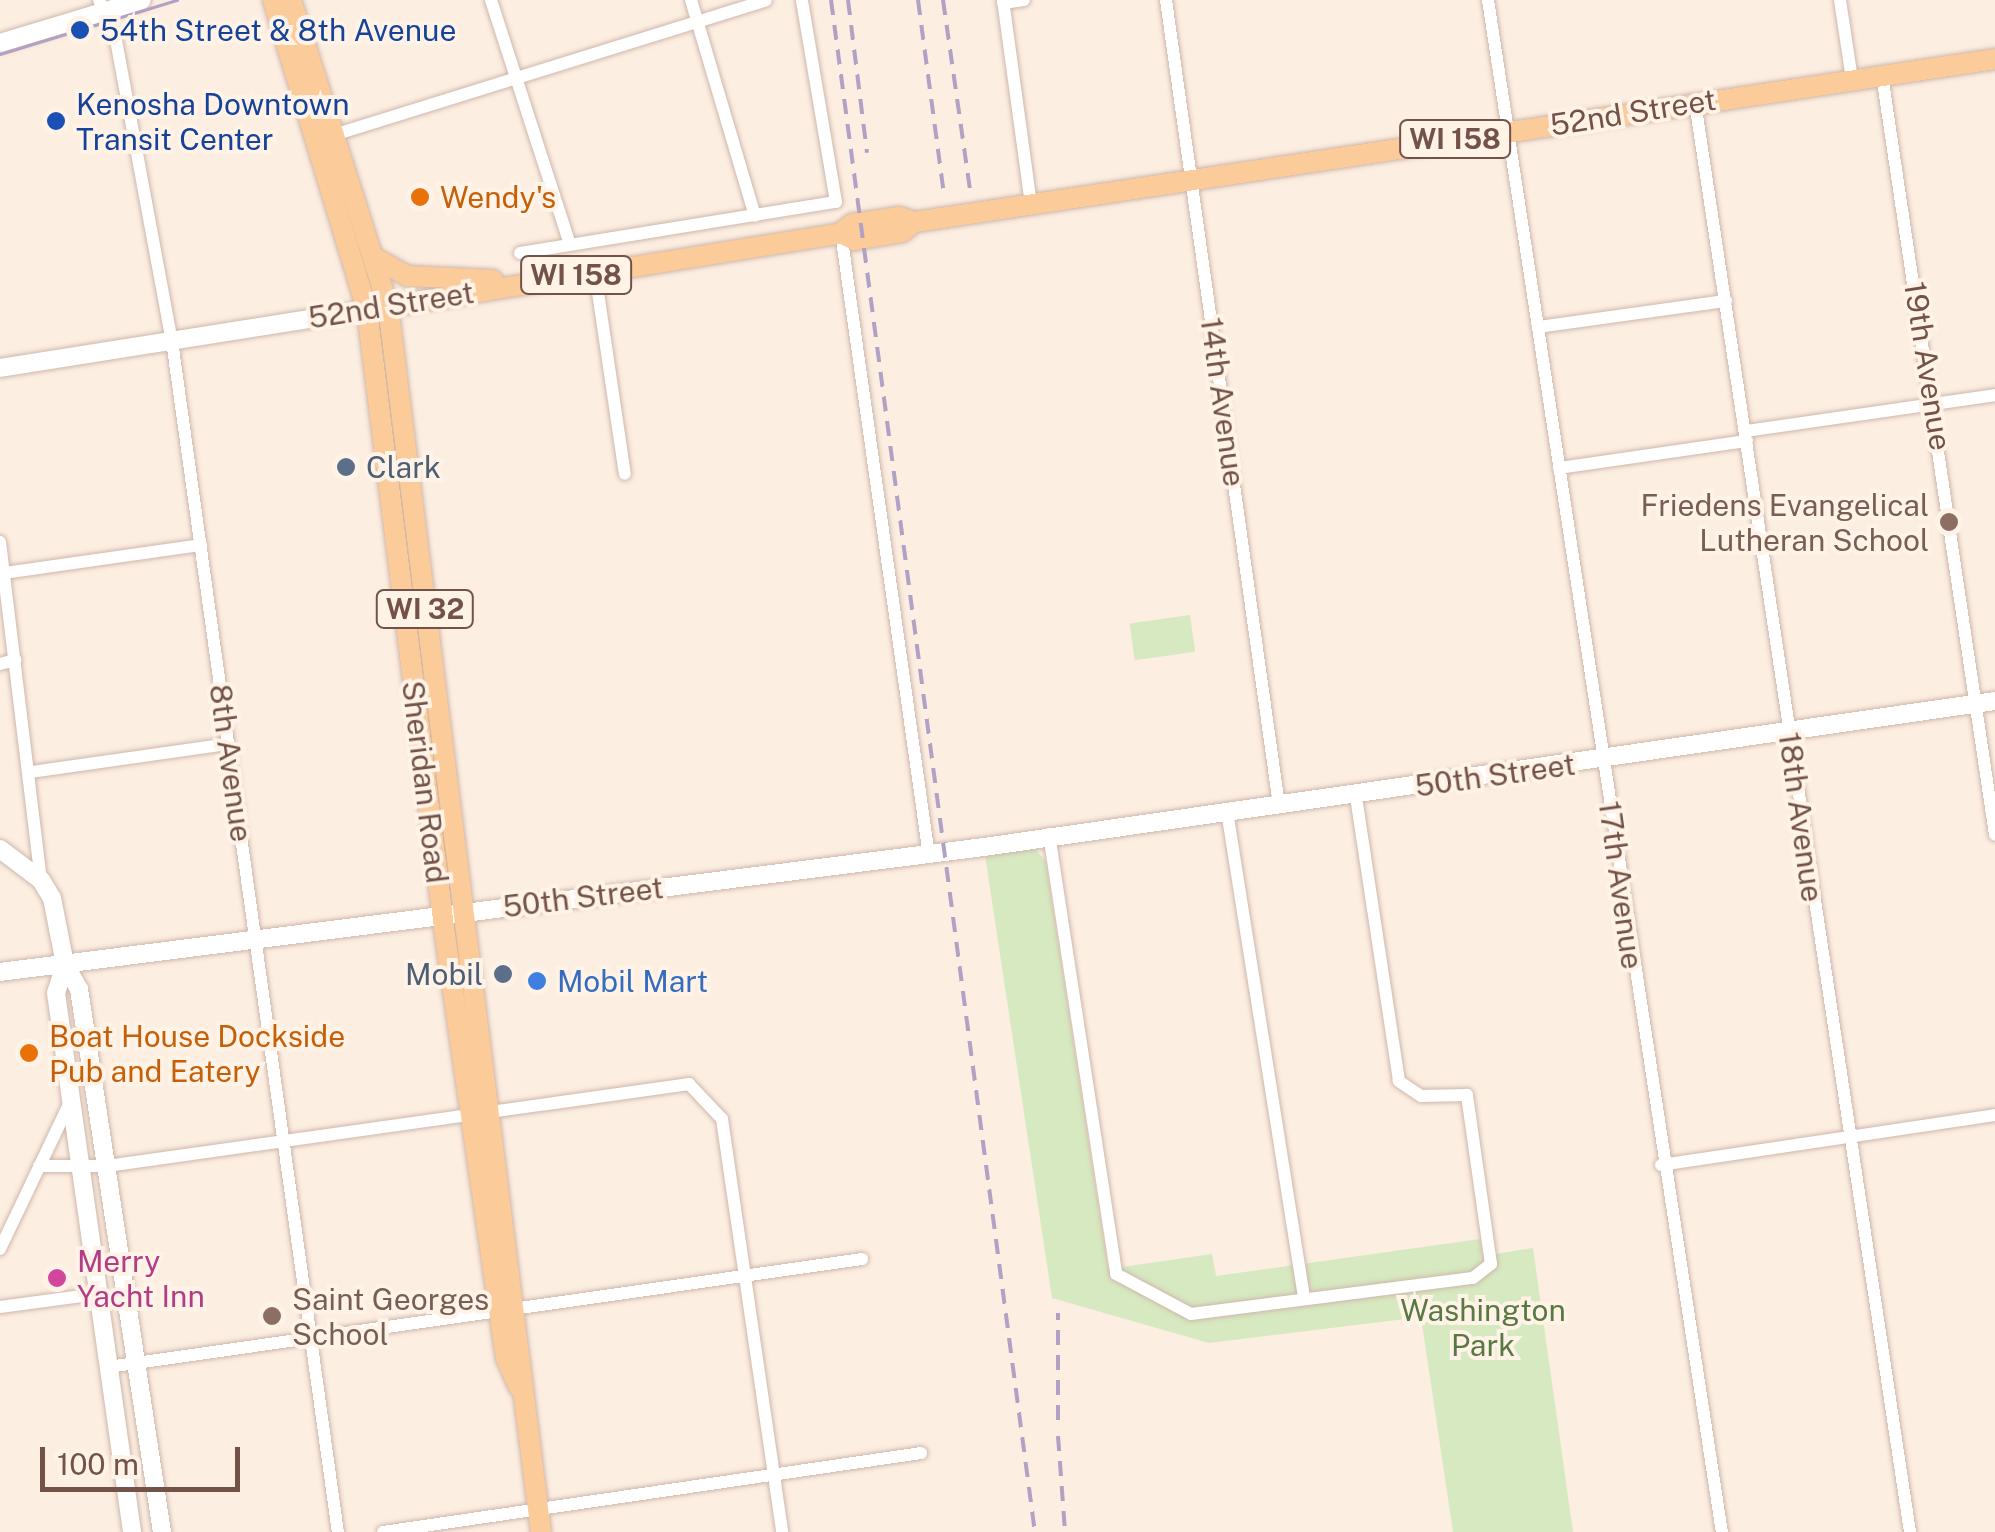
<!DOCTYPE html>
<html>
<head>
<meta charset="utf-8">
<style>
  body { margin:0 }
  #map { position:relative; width:1995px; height:1532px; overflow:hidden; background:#fceee1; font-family:"Public Sans",sans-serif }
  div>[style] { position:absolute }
  .green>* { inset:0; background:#d6e9c0; transform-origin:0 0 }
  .roads { filter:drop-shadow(0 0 2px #cfb7ab) drop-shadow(0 0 2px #cfb7ab) }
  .street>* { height:12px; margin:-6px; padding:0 6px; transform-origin:6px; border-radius:6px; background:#fff }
  .secondary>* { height:18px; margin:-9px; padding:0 9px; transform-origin:9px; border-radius:9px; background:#fff }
  .primary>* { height:20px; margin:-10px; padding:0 10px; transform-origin:10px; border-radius:10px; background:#fbcb99 }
  .tram>* { height:2.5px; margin:-1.25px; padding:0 1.25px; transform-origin:1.25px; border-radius:1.25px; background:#b0a1c5 }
  .rail>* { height:4px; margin-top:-2px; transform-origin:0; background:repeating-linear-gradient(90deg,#b0a1c5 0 15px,transparent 0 25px) }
  .dots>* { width:28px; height:28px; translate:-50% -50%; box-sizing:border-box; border:5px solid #fff3e7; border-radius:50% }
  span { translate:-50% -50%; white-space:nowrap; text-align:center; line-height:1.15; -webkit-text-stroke:8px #fff3e7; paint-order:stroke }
  .shield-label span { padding:2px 8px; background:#fff3e7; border:2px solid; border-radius:8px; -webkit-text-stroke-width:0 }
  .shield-label { font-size:28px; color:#735248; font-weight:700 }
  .transit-label { font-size:30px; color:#164399 }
  .left { translate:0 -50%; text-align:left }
  .street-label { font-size:30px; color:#735248 }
  .food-label { font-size:30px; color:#c56008 }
  .service-label { font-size:30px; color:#4e5e75 }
  .right { translate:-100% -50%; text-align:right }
  .education-label { font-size:30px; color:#785e54 }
  .shop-label { font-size:30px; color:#366cbe }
  .hotel-label { font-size:30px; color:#b23c85 }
  .park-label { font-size:30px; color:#587941 }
  .scale { position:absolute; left:40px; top:1447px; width:200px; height:45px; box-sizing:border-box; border:5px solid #735248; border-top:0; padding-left:12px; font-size:30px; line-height:35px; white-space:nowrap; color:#735248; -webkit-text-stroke:8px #fff3e7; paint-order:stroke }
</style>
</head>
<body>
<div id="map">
  <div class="green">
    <i style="left:1190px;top:615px;width:37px;height:61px;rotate:82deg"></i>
    <i style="clip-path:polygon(1035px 848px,1046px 862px,1108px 1269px,1212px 1254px,1216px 1276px,1480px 1239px,1483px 1256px,1533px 1248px,1573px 1532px,1453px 1532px,1421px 1317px,1209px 1343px,1052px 1298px,985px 855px)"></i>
  </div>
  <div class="roads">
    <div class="street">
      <i style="left:99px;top:0;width:43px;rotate:67deg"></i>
      <i style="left:116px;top:40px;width:306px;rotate:79.5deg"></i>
      <i style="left:172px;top:341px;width:1203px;rotate:82.07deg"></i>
      <i style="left:491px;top:0;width:257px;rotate:72.1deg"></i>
      <i style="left:691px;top:0;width:225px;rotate:73.5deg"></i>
      <i style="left:1003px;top:0;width:206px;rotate:82.2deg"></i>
      <i style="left:1166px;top:0;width:813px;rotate:82.01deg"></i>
      <i style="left:1488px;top:0;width:1550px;rotate:81.32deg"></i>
      <i style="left:1840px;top:0;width:80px;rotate:81.4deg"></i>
      <i style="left:1003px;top:3px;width:21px;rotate:-8deg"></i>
      <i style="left:1882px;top:75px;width:768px;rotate:81.54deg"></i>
      <i style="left:1695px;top:102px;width:1446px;rotate:81.45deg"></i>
      <i style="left:337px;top:134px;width:449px;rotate:-17.3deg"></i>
      <i style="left:841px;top:233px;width:622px;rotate:81.96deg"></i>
      <i style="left:520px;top:253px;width:320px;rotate:-9.2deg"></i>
      <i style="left:836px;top:202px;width:205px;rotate:-99.6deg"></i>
      <i style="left:595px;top:272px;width:204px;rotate:81.6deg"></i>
      <i style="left:1538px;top:327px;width:190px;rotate:-7.9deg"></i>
      <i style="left:1746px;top:431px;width:252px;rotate:-8.2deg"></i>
      <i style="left:1559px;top:468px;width:190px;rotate:-8.2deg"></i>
      <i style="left:0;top:542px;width:340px;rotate:83.1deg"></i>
      <i style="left:4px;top:573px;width:199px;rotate:-8.1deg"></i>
      <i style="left:0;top:664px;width:16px;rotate:-15deg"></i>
      <i style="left:31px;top:772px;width:199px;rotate:-8.1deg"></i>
      <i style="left:1227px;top:811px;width:493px;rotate:81deg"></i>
      <i style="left:1049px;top:834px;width:445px;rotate:81.3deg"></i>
      <i style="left:1116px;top:1274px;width:85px;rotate:28.1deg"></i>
      <i style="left:1191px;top:1314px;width:284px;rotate:-7.3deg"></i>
      <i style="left:1473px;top:1278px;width:23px;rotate:-38deg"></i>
      <i style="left:1491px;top:1264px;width:171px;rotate:-98.1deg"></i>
      <i style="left:1467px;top:1095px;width:46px;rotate:178.8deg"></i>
      <i style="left:1421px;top:1096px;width:27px;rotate:-146deg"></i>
      <i style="left:1399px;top:1081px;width:289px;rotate:-98.6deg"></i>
      <i style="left:1661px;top:1165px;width:338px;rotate:-8.5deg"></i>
      <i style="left:39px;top:1166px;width:68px"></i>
      <i style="left:107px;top:1166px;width:588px;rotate:-8.02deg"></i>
      <i style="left:689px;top:1084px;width:48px;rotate:46.7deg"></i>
      <i style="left:722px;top:1119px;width:417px;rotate:81.7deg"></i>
      <i style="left:0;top:1249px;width:163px;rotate:-64.5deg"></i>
      <i style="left:0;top:1307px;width:98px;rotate:-7.6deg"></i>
      <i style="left:108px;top:1367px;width:762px;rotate:-8.15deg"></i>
      <i style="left:383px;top:1532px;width:544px;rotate:-8.35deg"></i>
    </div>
    <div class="secondary">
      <i style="left:0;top:43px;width:148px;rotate:-16.8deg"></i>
      <i style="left:0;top:368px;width:372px;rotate:-9deg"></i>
      <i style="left:0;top:849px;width:51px;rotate:37.1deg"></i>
      <i style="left:41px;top:880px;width:21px;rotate:59deg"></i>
      <i style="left:52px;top:898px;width:67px;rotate:78.9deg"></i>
      <i style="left:65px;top:964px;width:29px;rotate:61deg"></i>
      <i style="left:79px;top:989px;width:549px;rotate:81.31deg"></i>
      <i style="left:65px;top:964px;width:30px;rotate:107deg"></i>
      <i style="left:56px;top:993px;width:544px;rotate:81.97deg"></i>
      <i style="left:0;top:972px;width:992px;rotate:-7.24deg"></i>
      <i style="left:984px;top:847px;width:1021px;rotate:-8.22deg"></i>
    </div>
    <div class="primary">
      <i style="left:273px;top:0;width:324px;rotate:73.1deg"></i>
      <i style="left:367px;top:310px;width:630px;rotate:82.89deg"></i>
      <i style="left:445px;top:935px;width:427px;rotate:81.8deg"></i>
      <i style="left:506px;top:1358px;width:32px;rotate:66deg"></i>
      <i style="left:291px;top:0;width:321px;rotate:72.4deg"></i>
      <i style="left:388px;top:306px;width:1236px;rotate:82.89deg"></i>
      <i style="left:841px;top:233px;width:16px;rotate:27deg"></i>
      <i style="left:855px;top:240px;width:48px;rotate:-9.7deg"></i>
      <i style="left:902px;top:232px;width:16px;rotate:-38deg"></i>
      <i style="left:375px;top:258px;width:38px;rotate:29deg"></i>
      <i style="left:408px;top:276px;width:85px;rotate:2.7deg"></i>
      <i style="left:367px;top:310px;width:480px;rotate:-9.2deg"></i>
      <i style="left:841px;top:233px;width:14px;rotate:-39deg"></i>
      <i style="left:852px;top:224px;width:48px;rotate:-8.5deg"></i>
      <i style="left:899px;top:217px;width:17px;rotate:17deg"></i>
      <i style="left:915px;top:222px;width:1092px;rotate:-8.58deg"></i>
    </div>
  </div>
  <div class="tram">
    <i style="left:0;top:54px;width:185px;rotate:-17deg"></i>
  </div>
  <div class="rail">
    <i style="left:831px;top:0;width:1546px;rotate:82.42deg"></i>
    <i style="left:848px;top:0;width:154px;rotate:82.9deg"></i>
    <i style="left:918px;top:0;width:196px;rotate:82.4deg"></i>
    <i style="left:943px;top:0;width:192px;rotate:81.9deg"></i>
    <i style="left:1058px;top:1420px;width:107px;rotate:-90deg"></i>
    <i style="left:1058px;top:1436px;width:96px;rotate:85.8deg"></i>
  </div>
  <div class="dots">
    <i style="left:80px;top:30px;background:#1a4fb4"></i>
    <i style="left:56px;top:121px;background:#1a4fb4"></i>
    <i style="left:420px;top:197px;background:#e8710a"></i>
    <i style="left:346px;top:467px;background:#5c6f8a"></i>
    <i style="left:1949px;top:522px;background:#8d6e63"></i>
    <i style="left:503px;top:974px;background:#5c6f8a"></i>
    <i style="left:537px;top:981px;background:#3f7fe0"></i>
    <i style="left:29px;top:1053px;background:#e8710a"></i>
    <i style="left:57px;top:1278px;background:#d1479c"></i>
    <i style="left:272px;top:1316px;background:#8d6e63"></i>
  </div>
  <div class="shield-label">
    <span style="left:1455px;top:139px">WI 158</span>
    <span style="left:576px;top:275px">WI 158</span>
    <span style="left:425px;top:609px">WI 32</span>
  </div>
  <div class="transit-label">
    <span class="left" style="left:100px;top:30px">54th Street &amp; 8th Avenue</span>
    <span class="left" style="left:76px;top:121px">Kenosha Downtown<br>Transit Center</span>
  </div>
  <div class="street-label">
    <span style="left:1633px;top:112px;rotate:-9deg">52nd Street</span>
    <span style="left:391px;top:305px;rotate:-9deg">52nd Street</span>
    <span style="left:1928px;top:366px;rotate:81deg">19th Avenue</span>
    <span style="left:1223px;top:402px;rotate:82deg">14th Avenue</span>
    <span style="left:231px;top:763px;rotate:82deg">8th Avenue</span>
    <span style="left:1495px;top:775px;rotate:-8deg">50th Street</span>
    <span style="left:425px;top:782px;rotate:83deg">Sheridan Road</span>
    <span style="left:1801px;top:817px;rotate:82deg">18th Avenue</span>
    <span style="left:1621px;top:885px;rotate:82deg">17th Avenue</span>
    <span style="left:583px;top:897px;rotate:-7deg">50th Street</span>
  </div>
  <div class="food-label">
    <span class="left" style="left:440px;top:197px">Wendy's</span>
    <span class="left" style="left:49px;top:1053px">Boat House Dockside<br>Pub and Eatery</span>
  </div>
  <div class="service-label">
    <span class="left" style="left:366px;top:467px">Clark</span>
    <span class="right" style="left:483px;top:974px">Mobil</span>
  </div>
  <div class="education-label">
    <span class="right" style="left:1929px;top:522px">Friedens Evangelical<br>Lutheran School</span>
    <span class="left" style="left:292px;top:1316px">Saint Georges<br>School</span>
  </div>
  <div class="shop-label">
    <span class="left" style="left:557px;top:981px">Mobil Mart</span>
  </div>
  <div class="hotel-label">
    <span class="left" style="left:77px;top:1278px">Merry<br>Yacht Inn</span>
  </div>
  <div class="park-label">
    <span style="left:1483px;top:1327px">Washington<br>Park</span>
  </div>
  <div class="scale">100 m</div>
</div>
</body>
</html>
